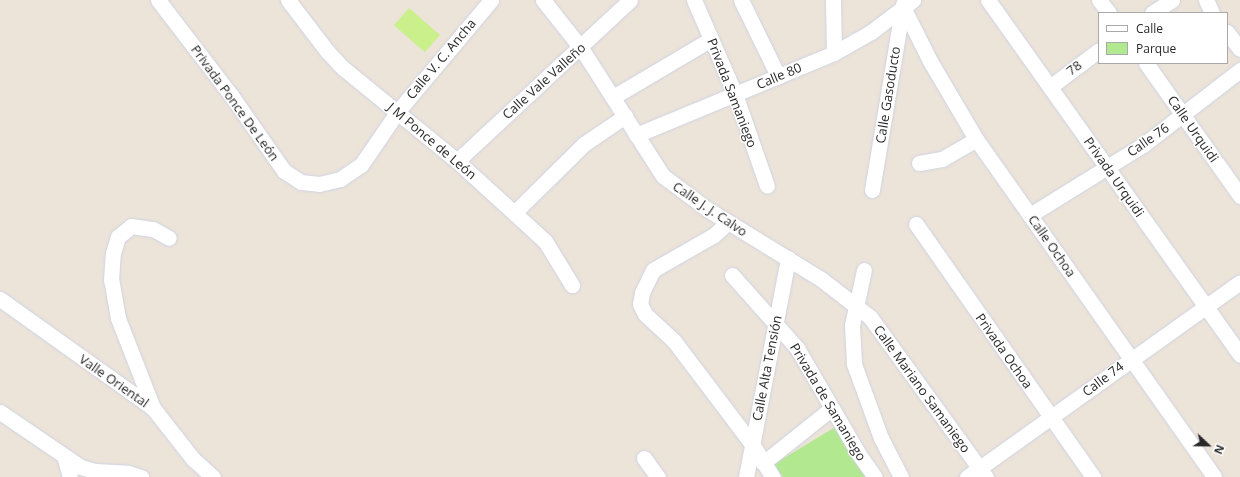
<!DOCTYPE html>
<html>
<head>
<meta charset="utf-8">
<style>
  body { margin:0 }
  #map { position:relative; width:1240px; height:477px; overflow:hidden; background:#ece3d9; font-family:"Open Sans",sans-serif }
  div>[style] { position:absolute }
  .green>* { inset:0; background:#b2e890 }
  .pitch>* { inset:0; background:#caf08b; transform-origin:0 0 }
  .roads { filter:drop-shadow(0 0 1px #ced3e3) drop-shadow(0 0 1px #ced3e3) }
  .minor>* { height:15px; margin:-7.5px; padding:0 7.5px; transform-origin:7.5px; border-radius:7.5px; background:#fff }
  span { translate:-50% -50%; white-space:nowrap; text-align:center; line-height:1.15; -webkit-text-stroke:3px #fff; paint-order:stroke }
  .street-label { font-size:13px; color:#282828 }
  .legend { position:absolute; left:1098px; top:12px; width:130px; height:52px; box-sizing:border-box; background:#fff; border:1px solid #a9a9a9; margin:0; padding:5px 7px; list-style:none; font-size:12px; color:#282828 }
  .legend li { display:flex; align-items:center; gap:8px; height:20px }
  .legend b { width:20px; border:1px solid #a9a9a9 }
  .north { position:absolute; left:1188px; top:425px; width:40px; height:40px; -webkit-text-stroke:3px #fff; paint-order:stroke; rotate:112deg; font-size:11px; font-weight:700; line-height:16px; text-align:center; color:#282828 }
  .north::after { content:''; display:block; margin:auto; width:14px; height:18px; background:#282828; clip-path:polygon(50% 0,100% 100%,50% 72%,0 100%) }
</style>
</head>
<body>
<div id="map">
  <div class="green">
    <i style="clip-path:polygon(837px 426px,870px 477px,783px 477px,774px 464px)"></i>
  </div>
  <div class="pitch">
    <i style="left:409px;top:8px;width:41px;height:23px;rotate:41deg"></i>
  </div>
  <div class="roads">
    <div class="minor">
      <i style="left:158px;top:0;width:120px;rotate:52.5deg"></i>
      <i style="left:231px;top:95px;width:93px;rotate:55.1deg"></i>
      <i style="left:284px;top:171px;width:20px;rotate:33deg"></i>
      <i style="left:301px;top:182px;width:18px;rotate:6deg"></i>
      <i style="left:319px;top:184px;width:22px;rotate:-13deg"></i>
      <i style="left:340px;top:179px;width:25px;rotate:-34deg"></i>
      <i style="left:361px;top:165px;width:65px;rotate:-55.6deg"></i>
      <i style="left:398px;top:111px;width:145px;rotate:-50deg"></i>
      <i style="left:288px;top:0;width:64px;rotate:52.6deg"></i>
      <i style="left:327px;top:51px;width:23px;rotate:47deg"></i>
      <i style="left:343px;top:68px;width:147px;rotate:39.2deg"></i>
      <i style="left:457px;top:161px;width:119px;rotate:42.3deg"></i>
      <i style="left:545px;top:241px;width:52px;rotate:58.5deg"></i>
      <i style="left:543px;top:0;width:61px;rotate:51.6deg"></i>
      <i style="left:581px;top:48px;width:152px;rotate:57.4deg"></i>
      <i style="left:663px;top:176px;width:55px;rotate:36.9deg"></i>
      <i style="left:707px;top:209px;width:134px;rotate:31.6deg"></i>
      <i style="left:821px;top:279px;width:62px;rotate:37.8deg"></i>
      <i style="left:870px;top:317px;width:198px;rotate:54.1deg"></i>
      <i style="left:694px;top:0;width:103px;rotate:66.4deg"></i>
      <i style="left:735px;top:94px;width:97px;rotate:70.8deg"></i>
      <i style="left:741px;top:0;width:85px;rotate:64deg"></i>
      <i style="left:833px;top:0;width:53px;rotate:88.9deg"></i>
      <i style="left:988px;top:0;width:435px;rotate:54.6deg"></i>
      <i style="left:1099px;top:0;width:16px;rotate:52deg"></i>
      <i style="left:1206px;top:0;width:14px;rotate:65deg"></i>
      <i style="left:903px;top:7px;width:60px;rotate:63.4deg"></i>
      <i style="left:930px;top:61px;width:91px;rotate:59.5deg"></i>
      <i style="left:976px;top:139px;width:413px;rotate:54.8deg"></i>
      <i style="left:1152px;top:13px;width:24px;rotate:-33deg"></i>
      <i style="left:1227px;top:32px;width:21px;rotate:53deg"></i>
      <i style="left:1146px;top:63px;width:163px;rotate:54.7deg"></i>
      <i style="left:1050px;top:87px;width:61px;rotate:-37.1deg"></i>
      <i style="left:613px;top:97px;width:114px;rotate:-30.6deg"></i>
      <i style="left:636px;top:135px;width:214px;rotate:-22.5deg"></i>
      <i style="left:834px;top:53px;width:43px;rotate:-29.6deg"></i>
      <i style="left:871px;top:32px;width:53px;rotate:-37.3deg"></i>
      <i style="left:457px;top:161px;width:236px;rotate:-42.9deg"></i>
      <i style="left:919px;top:163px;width:23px;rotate:-10deg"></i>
      <i style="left:942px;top:159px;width:39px;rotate:-30deg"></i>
      <i style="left:872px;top:190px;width:189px;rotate:-80.5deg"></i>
      <i style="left:515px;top:212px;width:97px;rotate:-44.6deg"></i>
      <i style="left:584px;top:144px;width:50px;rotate:-34.3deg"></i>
      <i style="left:1030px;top:215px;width:133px;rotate:-31.8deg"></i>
      <i style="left:1143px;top:145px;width:123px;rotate:-37.7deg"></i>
      <i style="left:728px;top:222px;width:19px;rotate:137deg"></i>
      <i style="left:714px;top:235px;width:70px;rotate:150.2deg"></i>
      <i style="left:653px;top:270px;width:25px;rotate:116deg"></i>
      <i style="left:642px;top:293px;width:11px;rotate:100deg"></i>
      <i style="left:640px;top:304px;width:11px;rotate:63deg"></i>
      <i style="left:645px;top:314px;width:40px;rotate:43deg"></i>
      <i style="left:674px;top:341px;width:129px;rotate:52.9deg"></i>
      <i style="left:752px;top:444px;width:39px;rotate:58deg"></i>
      <i style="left:916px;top:224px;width:309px;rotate:55deg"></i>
      <i style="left:864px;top:270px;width:56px;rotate:102.3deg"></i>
      <i style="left:852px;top:325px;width:39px;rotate:87deg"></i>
      <i style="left:854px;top:364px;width:79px;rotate:70deg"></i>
      <i style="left:881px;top:438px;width:44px;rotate:62.9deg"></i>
      <i style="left:732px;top:275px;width:98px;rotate:48.3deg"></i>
      <i style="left:797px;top:348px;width:121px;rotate:59.8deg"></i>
      <i style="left:858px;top:453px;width:29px;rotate:55deg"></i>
      <i style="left:0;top:299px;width:188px;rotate:35.5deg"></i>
      <i style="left:153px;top:408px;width:65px;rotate:51.9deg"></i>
      <i style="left:193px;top:459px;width:27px;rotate:42deg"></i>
      <i style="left:153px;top:408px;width:97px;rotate:-111.3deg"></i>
      <i style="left:118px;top:318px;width:39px;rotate:-100deg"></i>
      <i style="left:111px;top:280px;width:27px;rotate:-86deg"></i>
      <i style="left:113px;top:253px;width:17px;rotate:-73deg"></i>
      <i style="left:118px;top:237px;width:17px;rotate:-40deg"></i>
      <i style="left:131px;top:226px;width:22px;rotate:8deg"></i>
      <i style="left:153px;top:229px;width:18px;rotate:29deg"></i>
      <i style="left:0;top:412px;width:98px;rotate:34.2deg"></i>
      <i style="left:81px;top:467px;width:15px;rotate:16deg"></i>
      <i style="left:95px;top:471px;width:33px;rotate:3deg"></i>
      <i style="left:128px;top:473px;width:14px;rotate:17deg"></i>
      <i style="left:64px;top:456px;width:22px;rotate:74deg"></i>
      <i style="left:644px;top:458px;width:24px;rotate:54deg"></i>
      <i style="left:763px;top:463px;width:88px;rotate:-38.6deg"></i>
      <i style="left:746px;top:477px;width:223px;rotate:-79.1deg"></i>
      <i style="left:967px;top:477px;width:335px;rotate:-35.5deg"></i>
    </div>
  </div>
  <div class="street-label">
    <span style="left:441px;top:59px;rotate:-50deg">Calle V. C. Ancha</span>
    <span style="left:1074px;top:68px;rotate:-37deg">78</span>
    <span style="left:779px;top:76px;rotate:-23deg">Calle 80</span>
    <span style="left:544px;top:81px;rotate:-42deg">Calle Vale Valleño</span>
    <span style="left:732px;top:93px;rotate:69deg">Privada Samaniego</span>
    <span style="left:888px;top:95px;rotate:-81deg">Calle Gasoducto</span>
    <span style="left:235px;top:103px;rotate:54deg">Privada Ponce De León</span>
    <span style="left:1193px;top:129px;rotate:55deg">Calle Urquidi</span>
    <span style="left:1148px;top:140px;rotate:-35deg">Calle 76</span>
    <span style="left:432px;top:141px;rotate:40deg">J M Ponce de León</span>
    <span style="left:1114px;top:177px;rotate:55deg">Privada Urquidi</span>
    <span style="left:710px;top:209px;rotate:34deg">Calle J. J. Calvo</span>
    <span style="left:1052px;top:246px;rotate:55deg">Calle Ochoa</span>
    <span style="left:1004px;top:351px;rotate:55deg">Privada Ochoa</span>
    <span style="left:767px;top:368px;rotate:-79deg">Calle Alta Tensión</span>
    <span style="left:1103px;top:379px;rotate:-37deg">Calle 74</span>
    <span style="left:114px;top:381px;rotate:35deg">Valle Oriental</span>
    <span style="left:922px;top:389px;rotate:54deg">Calle Mariano Samaniego</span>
    <span style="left:828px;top:402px;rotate:59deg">Privada de Samaniego</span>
  </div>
  <ul class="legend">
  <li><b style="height:5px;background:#fff"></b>Calle</li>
  <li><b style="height:11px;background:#b2e890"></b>Parque</li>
  </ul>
  <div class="north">N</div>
</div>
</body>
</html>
